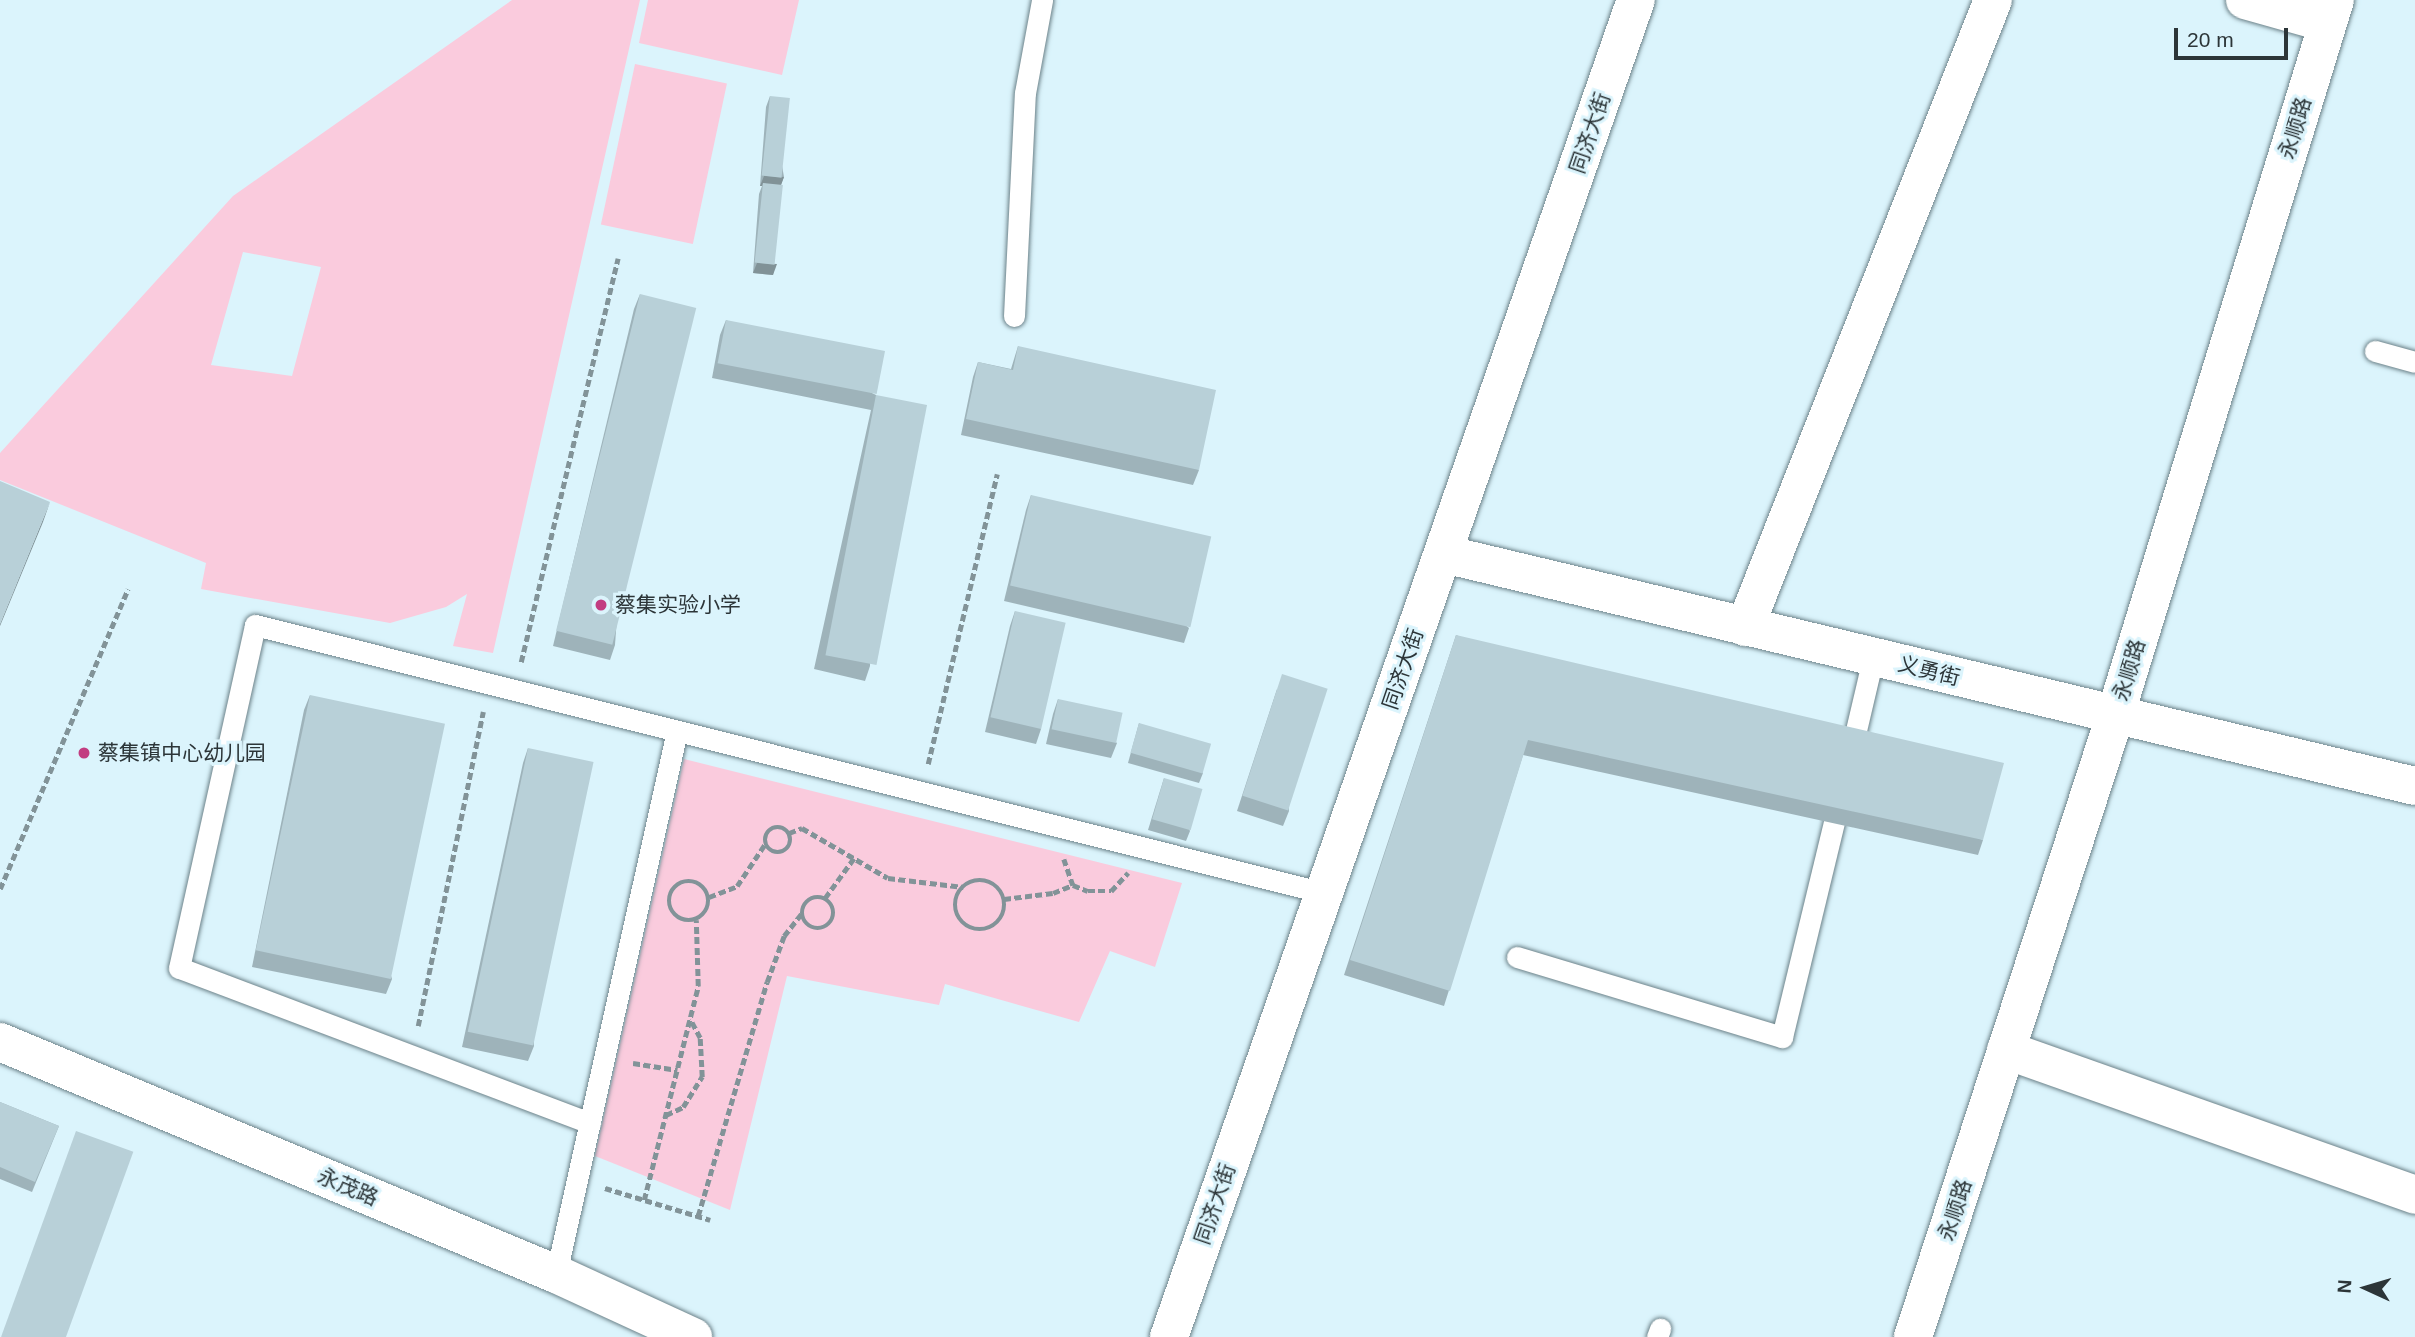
<!DOCTYPE html>
<html>
<head>
<meta charset="utf-8">
<style>
  body { margin:0 }
  #map { position:relative; width:2415px; height:1337px; overflow:hidden; background:#dbf4fc; font-family:Helvetica,"Noto Sans SC",sans-serif }
  div>[style] { position:absolute }
  .green>* { inset:0; background:#facbdd; transform-origin:0 0 }
  .path>* { height:4.5px; margin-top:-2.25px; transform-origin:0; background:repeating-linear-gradient(90deg,#829398 0 7px,transparent 0 10.5px) }
  .path>.ring { margin:-2.25px; padding:0; box-sizing:content-box; background:none; border:4.5px solid #829398; border-radius:50% }
  .roads { filter:drop-shadow(0 0 2px #6c8289) drop-shadow(0 0 2px #6c8289) }
  .lane>* { height:21px; margin:-10.5px; padding:0 10.5px; transform-origin:10.5px; border-radius:10.5px; background:#fff }
  .street>* { height:38px; margin:-19px; padding:0 19px; transform-origin:19px; border-radius:19px; background:#fff }
  .secondary>* { height:38px; margin:-19px; padding:0 19px; transform-origin:19px; border-radius:19px; background:#fff }
  .wall>* { inset:0; background:#9eb3ba }
  .shaded-wall>* { inset:0; background:#819297 }
  .building>* { inset:0; background:#b8d0d8; transform-origin:0 0 }
  .dots>* { width:19px; height:19px; translate:-50% -50%; box-sizing:border-box; border:4px solid #dbf4fc; border-radius:50% }
  span { translate:-50% -50%; white-space:nowrap; text-align:center; line-height:1.15; -webkit-text-stroke:6px #dbf4fc; paint-order:stroke }
  .street-label { font-size:21px; color:#2c3538 }
  .poi-label { font-size:21px; color:#2c3538 }
  .left { translate:0 -50%; text-align:left }
  .north { position:absolute; left:2331px; top:1253px; width:70px; height:70px; -webkit-text-stroke:5px #dbf4fc; paint-order:stroke; rotate:274deg; font-size:19px; font-weight:700; line-height:28px; text-align:center; color:#2c3538 }
  .north::after { content:''; display:block; margin:auto; width:24px; height:32px; background:#2c3538; clip-path:polygon(50% 0,100% 100%,50% 72%,0 100%) }
  .scale { position:absolute; left:2174px; top:28px; width:114px; height:32px; box-sizing:border-box; border:4px solid #2c3538; border-top:0; padding-left:9px; font-size:21px; line-height:24px; white-space:nowrap; color:#2c3538; -webkit-text-stroke:5px #dbf4fc; paint-order:stroke }
</style>
</head>
<body>
<div id="map">
  <div class="green">
    <i style="clip-path:polygon(evenodd,512px 0,640px 0,493px 653px,453px 646px,467px 594px,446px 607px,390px 623px,201px 589px,206px 563px,0 480px,0 453px,233px 196px,512px 0,243px 252px,321px 267px,292px 376px,211px 365px,243px 252px)"></i>
    <i style="clip-path:polygon(648px 0,799px 0,782px 75px,639px 43px)"></i>
    <i style="left:635px;top:64px;width:94px;height:164px;rotate:12deg"></i>
    <i style="clip-path:polygon(684px 759px,1182px 883px,1155px 967px,1110px 951px,1079px 1022px,945px 984px,939px 1005px,787px 976px,730px 1210px,595px 1156px)"></i>
  </div>
  <div class="path">
    <i style="left:521px;top:662px;width:415px;rotate:-76.5deg"></i>
    <i style="left:928px;top:764px;width:298px;rotate:-76.6deg"></i>
    <i class="ring" style="left:765px;top:827px;width:21.5px;height:21.5px"></i>
    <i style="left:789px;top:833px;width:14px;rotate:-21deg"></i>
    <i style="left:802px;top:828px;width:99px;rotate:30.2deg"></i>
    <i style="left:888px;top:878px;width:76px;rotate:6.8deg"></i>
    <i style="left:1064px;top:859px;width:28px;rotate:71deg"></i>
    <i style="left:1073px;top:885px;width:16px;rotate:22deg"></i>
    <i style="left:1088px;top:891px;width:23px"></i>
    <i style="left:1111px;top:891px;width:25px;rotate:-47deg"></i>
    <i class="ring" style="left:955px;top:880px;width:45.5px;height:45.5px"></i>
    <i class="ring" style="left:669px;top:881px;width:35.5px;height:35.5px"></i>
    <i style="left:0;top:889px;width:326px;rotate:-66.9deg"></i>
    <i class="ring" style="left:802px;top:897px;width:27.5px;height:27.5px"></i>
    <i style="left:709px;top:897px;width:30px;rotate:-21deg"></i>
    <i style="left:737px;top:886px;width:50px;rotate:-56.3deg"></i>
    <i style="left:825px;top:898px;width:49px;rotate:-54.1deg"></i>
    <i style="left:1004px;top:899px;width:49px;rotate:-7deg"></i>
    <i style="left:1053px;top:893px;width:22px;rotate:-22deg"></i>
    <i style="left:418px;top:1026px;width:321px;rotate:-78.3deg"></i>
    <i style="left:633px;top:1063px;width:45px;rotate:9deg"></i>
    <i style="left:666px;top:1115px;width:19px;rotate:-25deg"></i>
    <i style="left:683px;top:1107px;width:36px;rotate:-58deg"></i>
    <i style="left:702px;top:1077px;width:39px;rotate:-93deg"></i>
    <i style="left:700px;top:1038px;width:21px;rotate:-118deg"></i>
    <i style="left:605px;top:1188px;width:110px;rotate:16.9deg"></i>
    <i style="left:644px;top:1200px;width:221px;rotate:-75.8deg"></i>
    <i style="left:698px;top:986px;width:66px;rotate:-91.7deg"></i>
    <i style="left:698px;top:1216px;width:244px;rotate:-73.6deg"></i>
    <i style="left:767px;top:982px;width:49px;rotate:-69.7deg"></i>
    <i style="left:784px;top:936px;width:29px;rotate:-52deg"></i>
  </div>
  <div class="roads">
    <div class="lane">
      <i style="left:1014px;top:316px;width:223px;rotate:-87.2deg"></i>
      <i style="left:1025px;top:93px;width:95px;rotate:-79.6deg"></i>
      <i style="left:2375px;top:351px;width:41px;rotate:15.4deg"></i>
      <i style="left:1850px;top:756px;width:101px;rotate:-76.8deg"></i>
      <i style="left:1517px;top:957px;width:277px;rotate:16.8deg"></i>
      <i style="left:1782px;top:1037px;width:247px;rotate:-76.4deg"></i>
      <i style="left:590px;top:1123px;width:439px;rotate:-159.3deg"></i>
      <i style="left:179px;top:968px;width:351px;rotate:-77.5deg"></i>
      <i style="left:255px;top:625px;width:1102px;rotate:14.07deg"></i>
      <i style="left:556px;top:1274px;width:556px;rotate:-77.44deg"></i>
      <i style="left:1657px;top:1337px;width:9px;rotate:-69deg"></i>
    </div>
    <div class="street">
      <i style="left:2245px;top:0;width:85px;rotate:15.7deg"></i>
      <i style="left:1745px;top:627px;width:674px;rotate:-68.42deg"></i>
      <i style="left:2006px;top:1050px;width:434px;rotate:19.5deg"></i>
      <i style="left:1913px;top:1337px;width:653px;rotate:-71.98deg"></i>
      <i style="left:2115px;top:716px;width:749px;rotate:-72.92deg"></i>
    </div>
    <div class="secondary">
      <i style="left:1444px;top:554px;width:998px;rotate:13.44deg"></i>
      <i style="left:0;top:1042px;width:602px;rotate:22.65deg"></i>
      <i style="left:556px;top:1274px;width:151px;rotate:24.7deg"></i>
      <i style="left:1169px;top:1337px;width:1416px;rotate:-70.75deg"></i>
    </div>
  </div>
  <div class="wall">
    <i style="clip-path:polygon(770px 96px,784px 177px,781px 184px,773px 275px,753px 273px,759px 194px,762px 186px,760px 186px,766px 107px)"></i>
    <i style="clip-path:polygon(640px 294px,615px 645px,610px 660px,553px 646px,634px 309px)"></i>
    <i style="clip-path:polygon(726px 320px,876px 395px,870px 666px,865px 681px,814px 669px,871px 410px,712px 378px,720px 335px)"></i>
    <i style="clip-path:polygon(1018px 346px,1199px 470px,1193px 485px,961px 435px,973px 377px,978px 362px,1011px 369px)"></i>
    <i style="clip-path:polygon(1031px 495px,1189px 628px,1184px 643px,1004px 601px,1026px 510px)"></i>
    <i style="clip-path:polygon(1015px 611px,1041px 729px,1036px 744px,985px 732px,1010px 626px)"></i>
    <i style="clip-path:polygon(1456px 635px,1983px 840px,1978px 855px,1523px 755px,1444px 1006px,1344px 975px)"></i>
    <i style="clip-path:polygon(1277px 689px,1289px 811px,1283px 826px,1237px 811px)"></i>
    <i style="clip-path:polygon(310px 695px,392px 979px,386px 994px,252px 967px,304px 710px)"></i>
    <i style="clip-path:polygon(1058px 699px,1117px 743px,1111px 758px,1046px 744px,1053px 714px)"></i>
    <i style="clip-path:polygon(1139px 723px,1203px 773px,1199px 783px,1128px 763px)"></i>
    <i style="clip-path:polygon(528px 748px,534px 1046px,528px 1061px,462px 1047px,523px 763px)"></i>
    <i style="clip-path:polygon(1164px 778px,1190px 831px,1186px 841px,1148px 830px)"></i>
    <i style="clip-path:polygon(0 1102px,59px 1126px,32px 1192px,0 1179px)"></i>
  </div>
  <div class="shaded-wall">
    <i style="clip-path:polygon(764px 176px,784px 177px,780px 188px,763px 183px,762px 186px,760px 186px)"></i>
    <i style="clip-path:polygon(757px 263px,777px 264px,773px 275px,753px 273px)"></i>
    <i style="clip-path:polygon(50px 502px,43px 522px,0 626px,0 624px)"></i>
  </div>
  <div class="building">
    <i style="left:770px;top:96px;width:20px;height:80px;rotate:6deg"></i>
    <i style="left:763px;top:183px;width:20px;height:80px;rotate:6deg"></i>
    <i style="left:640px;top:294px;width:58px;height:347px;rotate:14deg"></i>
    <i style="left:726px;top:320px;width:162px;height:44px;rotate:11deg"></i>
    <i style="clip-path:polygon(1018px 346px,1216px 390px,1199px 470px,966px 419px,978px 362px,1013px 370px)"></i>
    <i style="left:876px;top:395px;width:52px;height:265px;rotate:11deg"></i>
    <i style="clip-path:polygon(0 481px,50px 502px,0 624px)"></i>
    <i style="left:1031px;top:495px;width:185px;height:93px;rotate:13deg"></i>
    <i style="left:1015px;top:611px;width:52px;height:109px;rotate:13deg"></i>
    <i style="clip-path:polygon(1456px 635px,2004px 763px,1983px 840px,1528px 740px,1450px 991px,1350px 960px)"></i>
    <i style="left:1282px;top:674px;width:48px;height:128px;rotate:18deg"></i>
    <i style="left:310px;top:695px;width:138px;height:261px;rotate:12deg"></i>
    <i style="left:1058px;top:699px;width:66px;height:31px;rotate:12deg"></i>
    <i style="left:1139px;top:723px;width:75px;height:31px;rotate:16deg"></i>
    <i style="left:528px;top:748px;width:67px;height:290px;rotate:12deg"></i>
    <i style="left:1164px;top:778px;width:40px;height:43px;rotate:16deg"></i>
    <i style="clip-path:polygon(0 1102px,59px 1126px,35px 1182px,0 1167px)"></i>
    <i style="left:76px;top:1131px;width:61px;height:219px;rotate:20deg"></i>
  </div>
  <div class="dots">
    <i style="left:601px;top:605px;background:#c23d81"></i>
    <i style="left:84px;top:753px;background:#c23d81"></i>
  </div>
  <div class="street-label">
    <span style="left:2295px;top:128px;rotate:-73deg">永顺路</span>
    <span style="left:1590px;top:133px;rotate:-71deg">同济大街</span>
    <span style="left:1403px;top:669px;rotate:-71deg">同济大街</span>
    <span style="left:2129px;top:670px;rotate:-73deg">永顺路</span>
    <span style="left:1929px;top:671px;rotate:14deg">义勇街</span>
    <span style="left:348px;top:1187px;rotate:23deg">永茂路</span>
    <span style="left:1215px;top:1204px;rotate:-71deg">同济大街</span>
    <span style="left:1955px;top:1210px;rotate:-72deg">永顺路</span>
  </div>
  <div class="poi-label">
    <span class="left" style="left:615px;top:605px">蔡集实验小学</span>
    <span class="left" style="left:98px;top:753px">蔡集镇中心幼儿园</span>
  </div>
  <div class="north">N</div>
  <div class="scale">20 m</div>
</div>
</body>
</html>
